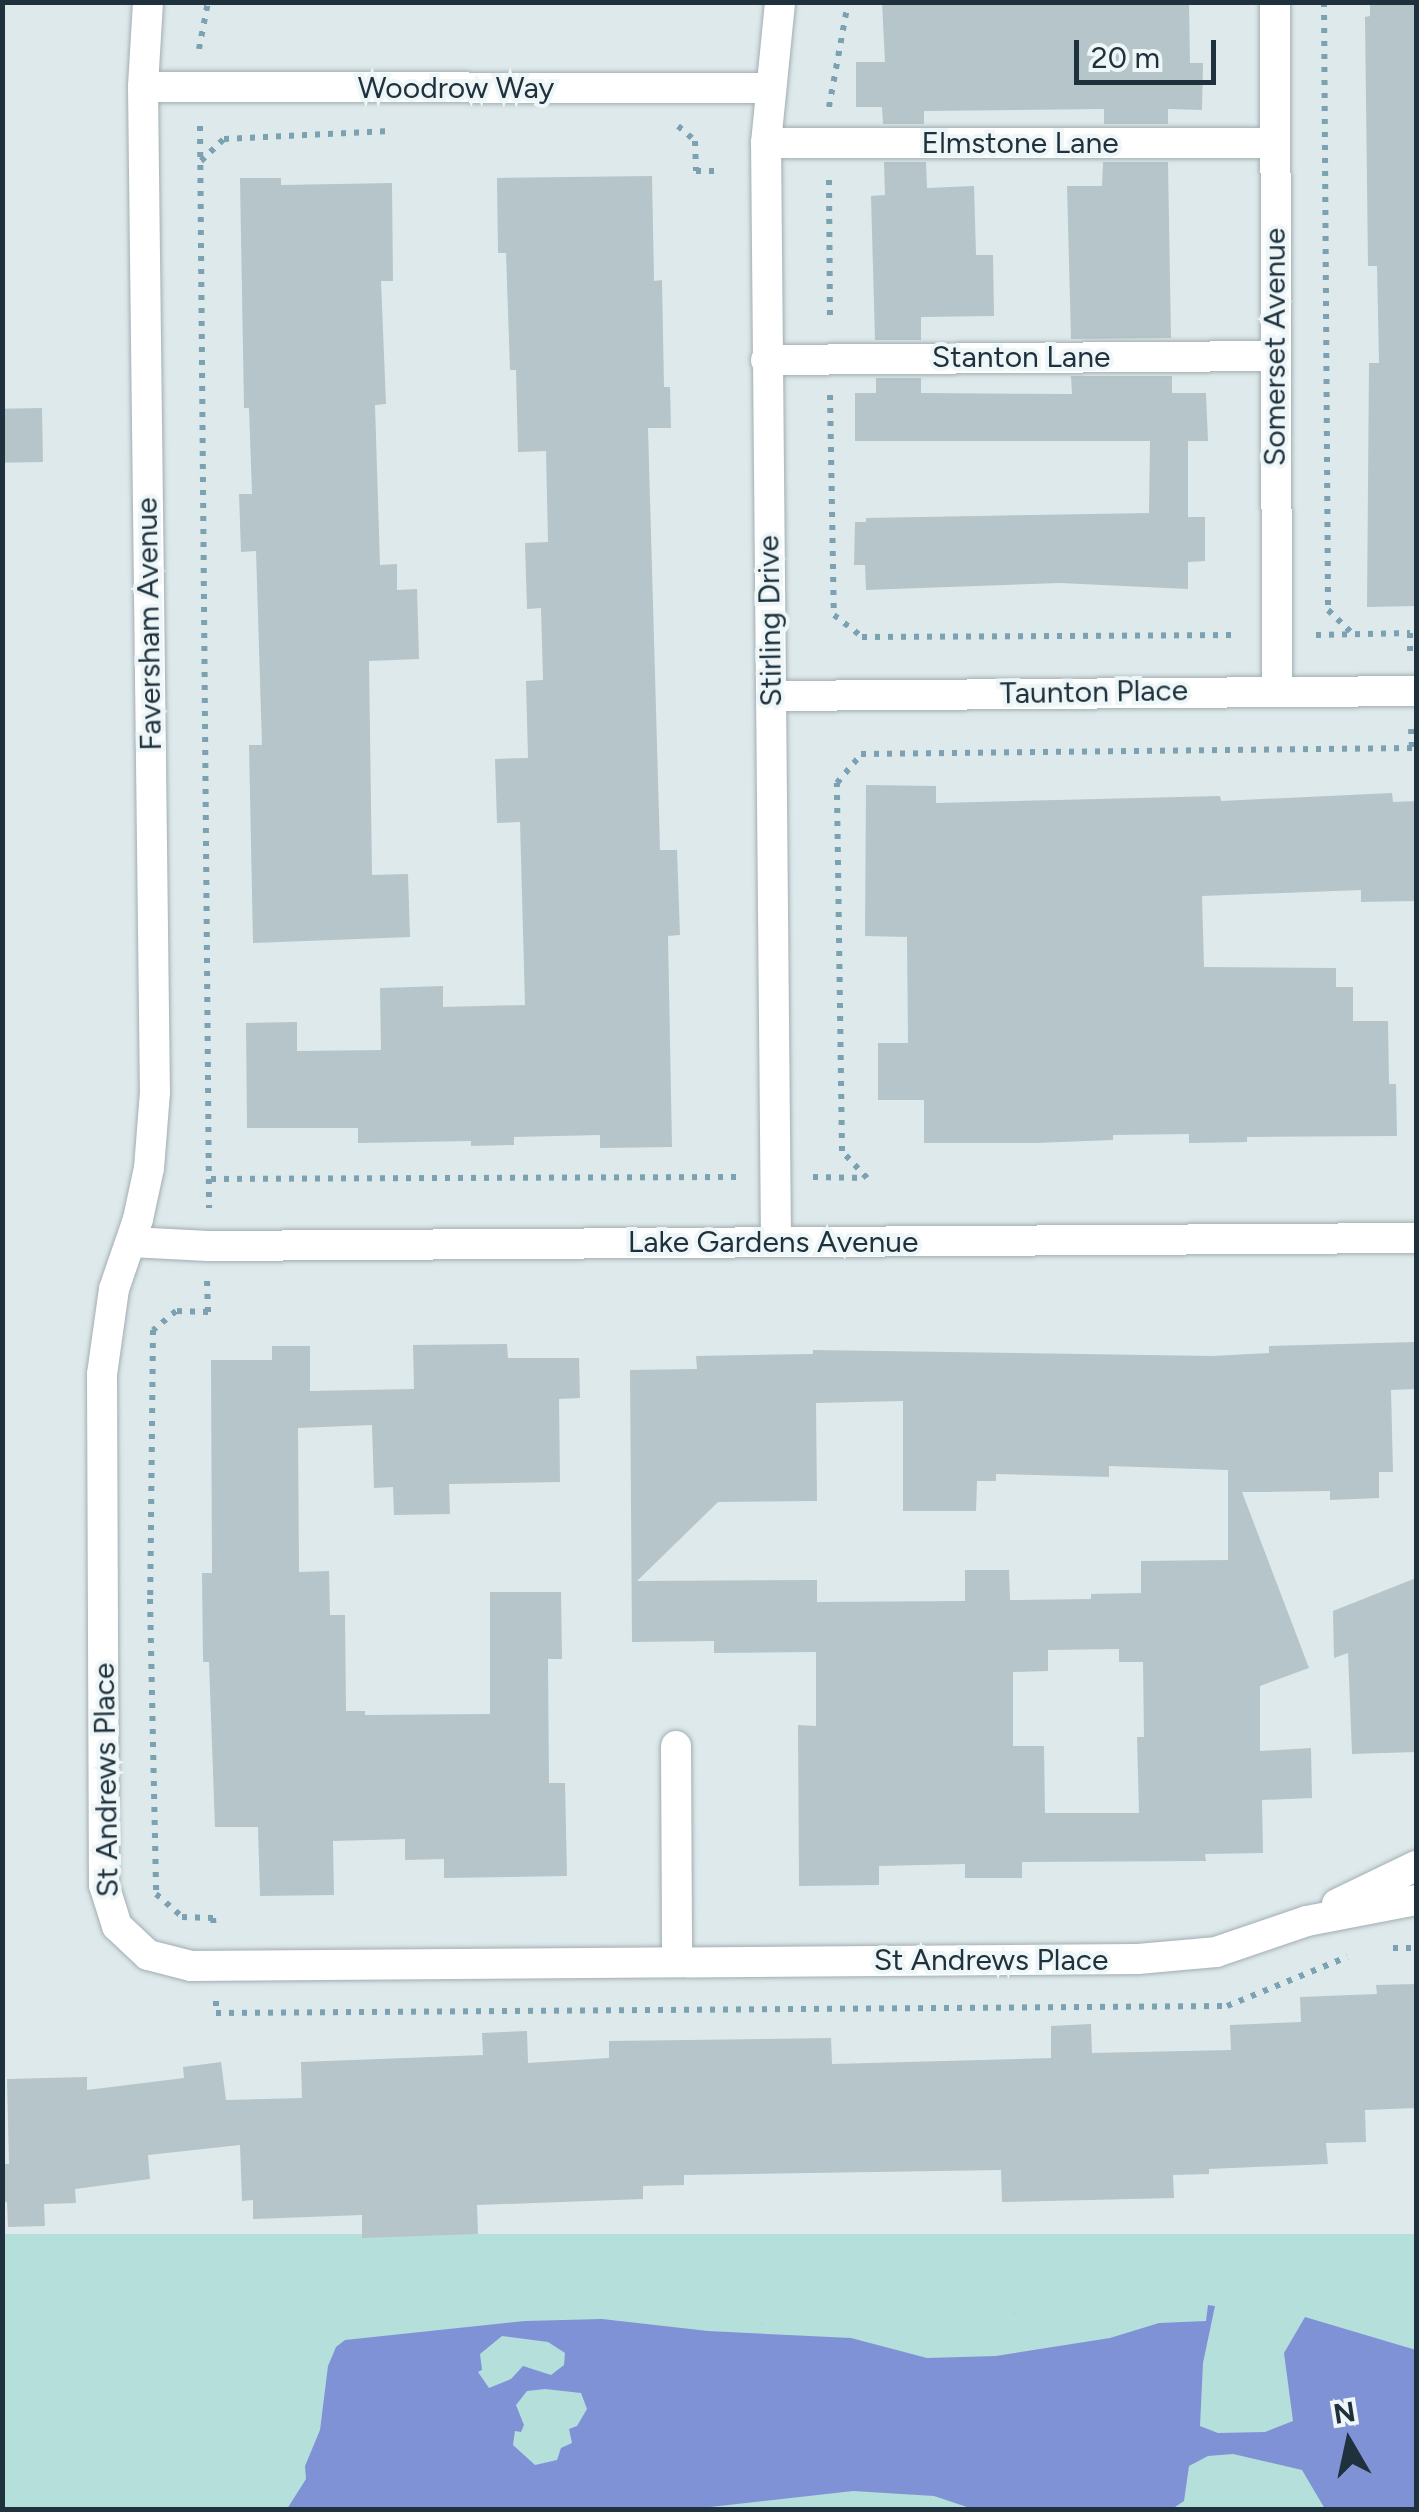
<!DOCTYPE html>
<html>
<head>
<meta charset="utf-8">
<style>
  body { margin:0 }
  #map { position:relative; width:1419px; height:2512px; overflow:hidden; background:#dee9eb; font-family:Figtree,sans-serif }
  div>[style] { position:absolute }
  .green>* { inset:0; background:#b4dfdb; transform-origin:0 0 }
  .water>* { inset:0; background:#8092d6 }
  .building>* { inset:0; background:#b6c5c9; transform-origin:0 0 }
  .path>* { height:6px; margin-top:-3px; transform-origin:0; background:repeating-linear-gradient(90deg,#7ba1b2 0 5px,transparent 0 13px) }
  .roads { filter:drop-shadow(0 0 2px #a1aeb3) drop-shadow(0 0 2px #a1aeb3) }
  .minor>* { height:30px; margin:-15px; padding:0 15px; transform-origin:15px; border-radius:15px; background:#fff }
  span { translate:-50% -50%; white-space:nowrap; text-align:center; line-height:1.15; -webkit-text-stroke:8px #eef6f8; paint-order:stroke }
  .street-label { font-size:30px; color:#1e313c }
  .frame { position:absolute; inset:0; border:5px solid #1e313c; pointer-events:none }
  .north { position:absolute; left:1299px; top:2392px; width:100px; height:100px; -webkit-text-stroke:8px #eef6f8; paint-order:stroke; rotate:351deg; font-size:28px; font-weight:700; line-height:40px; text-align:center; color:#1e313c }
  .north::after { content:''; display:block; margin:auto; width:35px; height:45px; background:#1e313c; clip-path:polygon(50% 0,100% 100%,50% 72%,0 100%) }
  .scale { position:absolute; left:1074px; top:40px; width:142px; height:45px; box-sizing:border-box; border:5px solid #1e313c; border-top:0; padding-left:12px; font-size:30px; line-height:35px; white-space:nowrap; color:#1e313c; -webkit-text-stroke:8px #eef6f8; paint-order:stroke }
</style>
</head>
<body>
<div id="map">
  <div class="green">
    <i style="left:1416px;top:2234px;width:275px;height:1414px;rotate:90deg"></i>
  </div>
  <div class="water">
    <i style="clip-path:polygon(evenodd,1208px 2305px,1215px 2306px,1203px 2363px,1200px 2426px,1218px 2433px,1265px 2432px,1293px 2421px,1284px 2353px,1305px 2317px,1416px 2350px,1416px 2509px,1325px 2509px,1302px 2470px,1233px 2454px,1208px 2456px,1189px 2466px,1184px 2501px,1172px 2509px,973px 2509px,934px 2496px,853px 2491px,683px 2510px,287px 2509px,306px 2479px,305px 2466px,320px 2430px,328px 2366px,336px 2347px,345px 2340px,525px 2321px,602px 2319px,708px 2331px,851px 2338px,927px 2358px,996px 2356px,1110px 2338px,1159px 2323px,1206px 2321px,1208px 2305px,502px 2336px,548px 2342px,565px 2353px,564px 2365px,551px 2375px,523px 2366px,511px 2379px,489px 2388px,478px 2372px,482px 2370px,480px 2354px,502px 2336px,1208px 2305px,545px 2389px,581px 2393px,587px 2409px,577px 2426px,569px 2429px,572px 2443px,561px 2448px,557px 2460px,535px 2465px,513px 2445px,515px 2431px,521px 2432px,524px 2425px,516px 2405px,527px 2391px,545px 2389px)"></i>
  </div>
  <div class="building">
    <i style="clip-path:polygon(882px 2px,1189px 2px,1190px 63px,1203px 63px,1202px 110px,1168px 109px,1168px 124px,1104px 124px,1104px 109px,924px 111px,924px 124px,883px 124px,882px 107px,856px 107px,856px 62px,885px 62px)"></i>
    <i style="clip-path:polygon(1370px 2px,1416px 2px,1416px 606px,1367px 607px,1369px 363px,1379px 363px,1377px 266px,1368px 266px,1365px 17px,1370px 16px)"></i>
    <i style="clip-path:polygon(884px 162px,926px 162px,927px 188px,974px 186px,976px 255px,993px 255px,994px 316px,921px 317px,921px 340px,875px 340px,871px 196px,885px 195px)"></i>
    <i style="clip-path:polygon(1103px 162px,1168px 162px,1171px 338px,1071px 339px,1067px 186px,1102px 186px)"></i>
    <i style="clip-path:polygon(652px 176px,654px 281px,662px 280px,664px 387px,670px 387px,671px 428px,648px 428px,660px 850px,677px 850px,680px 935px,668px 936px,672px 1147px,600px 1148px,600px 1135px,514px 1137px,514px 1145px,471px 1146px,471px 1141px,358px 1143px,358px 1128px,247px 1128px,246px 1023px,297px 1022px,297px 1051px,381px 1050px,380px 988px,443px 986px,443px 1007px,525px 1005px,520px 822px,497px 823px,495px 759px,528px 758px,526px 681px,543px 680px,541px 608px,527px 609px,525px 543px,548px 542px,546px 451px,518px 452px,516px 370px,510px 370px,506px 253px,498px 253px,497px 178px)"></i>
    <i style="clip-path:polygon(240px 178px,281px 178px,281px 185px,392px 183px,393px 281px,381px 281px,386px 404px,375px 405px,380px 565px,397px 564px,397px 590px,417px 589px,419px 659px,369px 661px,372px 875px,408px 874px,410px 937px,253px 943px,249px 745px,262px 745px,256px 551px,241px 552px,239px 494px,252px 494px,249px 408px,244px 408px)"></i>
    <i style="clip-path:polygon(1071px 376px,1172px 376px,1172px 393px,1206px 393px,1208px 441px,1188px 441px,1188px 517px,1205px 517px,1205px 561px,1188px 562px,1188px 589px,1060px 583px,866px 590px,865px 565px,854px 565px,855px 522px,866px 522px,866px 518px,1149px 513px,1150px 441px,855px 441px,855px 393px,876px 393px,876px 378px,921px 378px,921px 393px,1072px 394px)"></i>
    <i style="left:42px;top:408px;width:54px;height:40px;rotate:89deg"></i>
    <i style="clip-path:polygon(866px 785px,936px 786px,936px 803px,1220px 796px,1221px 801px,1392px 793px,1393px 802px,1416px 801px,1416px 901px,1361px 902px,1361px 890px,1202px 896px,1204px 967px,1336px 968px,1336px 987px,1353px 987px,1353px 1021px,1388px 1021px,1389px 1084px,1396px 1084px,1397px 1136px,1247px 1137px,1247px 1142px,1189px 1143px,1189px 1134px,1113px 1135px,1113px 1140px,1035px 1143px,924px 1143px,924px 1100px,878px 1100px,878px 1043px,908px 1043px,907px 937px,865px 936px)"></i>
    <i style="clip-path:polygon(evenodd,1416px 1342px,1416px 1389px,1391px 1390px,1393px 1472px,1379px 1472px,1379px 1498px,1330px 1500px,1330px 1491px,1242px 1492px,1309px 1668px,1260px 1686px,1260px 1751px,1311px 1748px,1312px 1798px,1262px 1800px,1263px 1853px,1205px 1854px,1206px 1861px,1022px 1862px,1022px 1878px,965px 1878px,965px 1864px,879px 1866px,879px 1885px,799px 1886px,798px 1725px,816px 1726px,816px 1652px,714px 1653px,714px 1641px,632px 1642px,630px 1370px,697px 1369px,696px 1356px,813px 1354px,813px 1350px,1212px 1356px,1269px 1353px,1269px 1346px,1416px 1342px,903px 1401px,903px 1511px,976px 1511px,977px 1481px,996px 1481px,996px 1474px,1109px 1477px,1109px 1466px,1228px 1470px,1228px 1560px,1141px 1561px,1141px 1593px,1091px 1594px,1091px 1599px,1010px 1600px,1009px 1570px,965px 1570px,965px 1601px,817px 1602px,817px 1580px,637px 1581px,718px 1502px,817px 1501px,816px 1403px,903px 1401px,1416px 1342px,1119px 1649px,1119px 1662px,1143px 1662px,1144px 1737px,1137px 1737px,1139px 1813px,1045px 1813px,1044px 1746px,1013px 1746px,1013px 1672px,1048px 1671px,1048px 1650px,1119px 1649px)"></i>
    <i style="clip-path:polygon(507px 1344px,508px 1358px,579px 1358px,580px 1398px,559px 1399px,560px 1482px,449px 1484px,450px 1514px,394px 1515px,393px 1487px,374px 1488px,372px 1425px,298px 1428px,299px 1572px,329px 1571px,330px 1615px,345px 1615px,346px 1711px,365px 1711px,365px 1715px,490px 1714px,490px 1592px,561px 1592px,562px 1659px,548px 1659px,549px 1783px,565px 1783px,567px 1876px,444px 1878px,444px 1859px,405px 1860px,405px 1839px,333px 1841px,334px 1895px,260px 1896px,258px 1827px,215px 1827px,209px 1662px,203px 1662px,202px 1573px,212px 1573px,211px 1360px,272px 1360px,272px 1346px,310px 1346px,310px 1391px,414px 1389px,413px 1345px)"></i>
    <i style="clip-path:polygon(1416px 1578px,1416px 1752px,1352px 1754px,1348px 1653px,1334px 1658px,1333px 1611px)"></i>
    <i style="clip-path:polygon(1416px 1984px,1416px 2108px,1365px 2110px,1366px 2142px,1326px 2143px,1328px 2164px,1209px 2169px,1209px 2174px,1173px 2175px,1174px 2198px,1002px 2202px,1001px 2170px,684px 2175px,684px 2185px,643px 2186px,643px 2199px,477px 2205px,478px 2234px,362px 2238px,362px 2215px,253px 2219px,253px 2200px,242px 2201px,240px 2145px,148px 2155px,150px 2179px,75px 2189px,76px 2203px,44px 2204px,45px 2226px,8px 2227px,7px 2202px,2px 2202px,2px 2164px,9px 2164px,7px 2079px,87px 2077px,87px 2090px,184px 2078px,183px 2067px,221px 2062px,226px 2100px,302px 2098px,301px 2062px,483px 2055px,482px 2033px,527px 2031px,528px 2063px,609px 2058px,609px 2041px,831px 2038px,832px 2064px,1051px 2058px,1051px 2026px,1091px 2024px,1092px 2053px,1231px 2050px,1230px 2025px,1301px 2022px,1300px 1997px,1377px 1994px,1376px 1985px)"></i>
  </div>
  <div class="path">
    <i style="left:1324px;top:2px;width:608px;rotate:89.62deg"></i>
    <i style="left:1328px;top:610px;width:33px;rotate:44deg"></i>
    <i style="left:199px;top:49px;width:48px;rotate:-79.2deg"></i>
    <i style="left:829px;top:107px;width:107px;rotate:-79.7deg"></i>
    <i style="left:200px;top:126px;width:1082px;rotate:89.52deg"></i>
    <i style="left:678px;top:126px;width:23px;rotate:41deg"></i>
    <i style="left:695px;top:141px;width:30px;rotate:88deg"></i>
    <i style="left:696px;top:171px;width:24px"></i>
    <i style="left:201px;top:161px;width:32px;rotate:-44deg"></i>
    <i style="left:224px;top:139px;width:166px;rotate:-2.8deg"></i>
    <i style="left:829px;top:180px;width:142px;rotate:89.6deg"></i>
    <i style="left:830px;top:395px;width:220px;rotate:89deg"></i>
    <i style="left:834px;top:615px;width:36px;rotate:38deg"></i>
    <i style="left:862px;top:637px;width:376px;rotate:-0.3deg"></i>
    <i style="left:1316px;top:635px;width:94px;rotate:-1.2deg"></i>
    <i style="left:1410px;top:633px;width:19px;rotate:90deg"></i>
    <i style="left:1411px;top:729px;width:19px;rotate:87deg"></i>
    <i style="left:813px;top:1177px;width:52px;rotate:1.1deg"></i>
    <i style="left:867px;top:1178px;width:37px;rotate:-133deg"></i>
    <i style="left:842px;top:1151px;width:368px;rotate:-90.8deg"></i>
    <i style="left:837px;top:783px;width:38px;rotate:-50deg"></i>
    <i style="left:861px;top:754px;width:555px;rotate:-0.62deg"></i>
    <i style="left:211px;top:1179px;width:529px;rotate:-0.22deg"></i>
    <i style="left:207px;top:1281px;width:31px;rotate:88deg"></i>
    <i style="left:208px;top:1312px;width:32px;rotate:-178deg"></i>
    <i style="left:176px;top:1311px;width:30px;rotate:140deg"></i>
    <i style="left:153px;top:1330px;width:269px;rotate:90.6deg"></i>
    <i style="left:150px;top:1599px;width:295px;rotate:88.8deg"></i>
    <i style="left:156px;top:1894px;width:35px;rotate:41deg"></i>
    <i style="left:182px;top:1917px;width:31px;rotate:2deg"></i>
    <i style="left:213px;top:1918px;width:11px;rotate:85deg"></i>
    <i style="left:1393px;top:1948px;width:23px"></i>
    <i style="left:216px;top:2001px;width:12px;rotate:90deg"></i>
    <i style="left:216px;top:2013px;width:1011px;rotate:-0.4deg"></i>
    <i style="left:1227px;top:2006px;width:130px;rotate:-22.2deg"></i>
  </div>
  <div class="roads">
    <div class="minor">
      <i style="left:148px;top:2px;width:85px;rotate:93.4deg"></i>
      <i style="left:143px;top:87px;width:1005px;rotate:89.32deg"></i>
      <i style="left:155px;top:1092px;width:76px;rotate:94.5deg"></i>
      <i style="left:149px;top:1168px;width:52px;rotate:102.2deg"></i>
      <i style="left:138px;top:1219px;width:74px;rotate:108.9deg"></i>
      <i style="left:114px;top:1289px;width:86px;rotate:98deg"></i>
      <i style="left:102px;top:1374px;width:511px;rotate:89.78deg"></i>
      <i style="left:104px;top:1885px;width:43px;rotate:72.4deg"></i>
      <i style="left:117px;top:1926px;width:42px;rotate:43.1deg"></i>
      <i style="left:148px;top:1955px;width:44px;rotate:14.3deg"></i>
      <i style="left:191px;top:1966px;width:947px;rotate:-0.42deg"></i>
      <i style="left:1138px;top:1959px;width:78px;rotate:-5.1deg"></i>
      <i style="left:1216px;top:1952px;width:96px;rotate:-18.8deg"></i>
      <i style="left:1307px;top:1921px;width:111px;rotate:-10.9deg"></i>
      <i style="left:1275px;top:2px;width:688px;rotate:89.83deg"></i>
      <i style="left:143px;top:87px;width:626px;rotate:0.09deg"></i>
      <i style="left:766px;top:143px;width:509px"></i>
      <i style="left:766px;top:360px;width:509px;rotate:-0.45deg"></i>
      <i style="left:772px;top:696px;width:644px;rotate:-0.44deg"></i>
      <i style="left:776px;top:1241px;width:1098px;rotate:-90.52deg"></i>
      <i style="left:766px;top:143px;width:142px;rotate:-84.3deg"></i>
      <i style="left:131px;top:1242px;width:77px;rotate:3deg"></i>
      <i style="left:208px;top:1246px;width:1208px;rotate:-0.38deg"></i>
      <i style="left:676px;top:1746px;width:215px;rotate:89.7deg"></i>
      <i style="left:1337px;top:1904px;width:88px;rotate:-25.7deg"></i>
    </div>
  </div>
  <div class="street-label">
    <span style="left:456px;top:88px">Woodrow Way</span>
    <span style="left:1020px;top:143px">Elmstone Lane</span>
    <span style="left:1275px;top:347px;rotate:-90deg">Somerset Avenue</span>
    <span style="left:1021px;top:357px">Stanton Lane</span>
    <span style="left:770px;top:621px;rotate:-91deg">Stirling Drive</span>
    <span style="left:149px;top:624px;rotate:-91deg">Faversham Avenue</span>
    <span style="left:1094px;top:692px;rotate:-1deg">Taunton Place</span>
    <span style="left:773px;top:1242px">Lake Gardens Avenue</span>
    <span style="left:106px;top:1780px;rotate:-91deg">St Andrews Place</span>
    <span style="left:991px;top:1960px">St Andrews Place</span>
  </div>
  <div class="frame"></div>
  <div class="north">N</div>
  <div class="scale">20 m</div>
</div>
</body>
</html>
